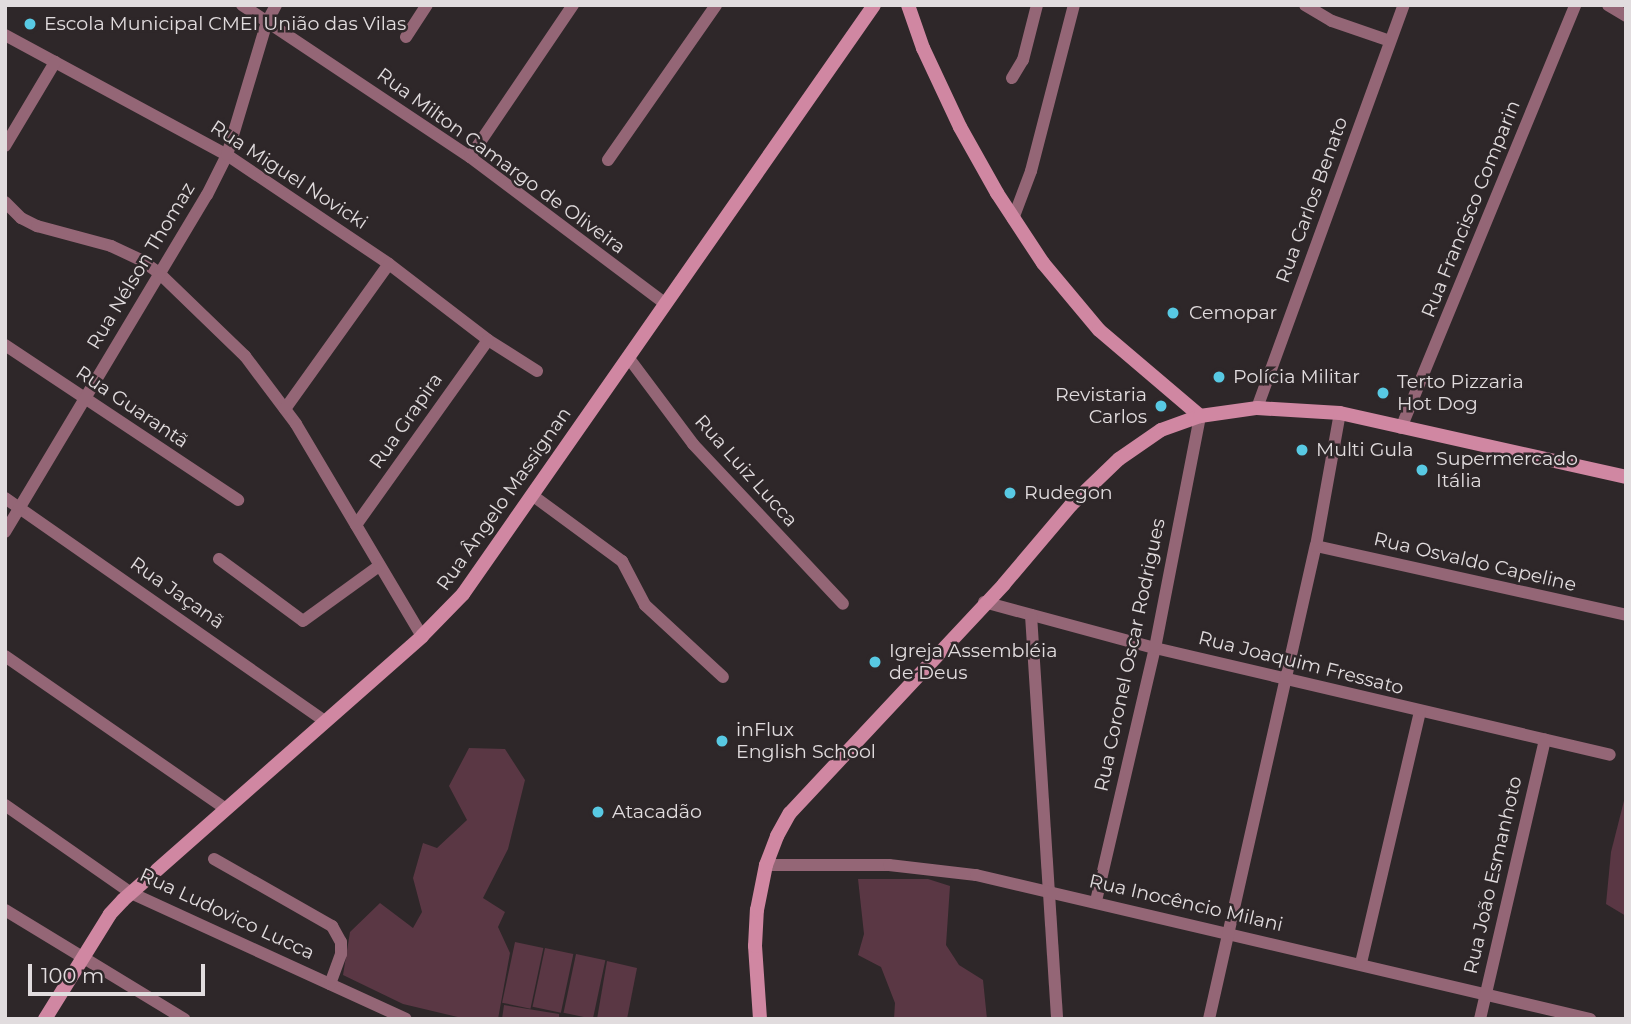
<!DOCTYPE html>
<html>
<head>
<meta charset="utf-8">
<style>
  body { margin:0 }
  #map { position:relative; width:1631px; height:1024px; overflow:hidden; background:#2e2729; font-family:Montserrat,sans-serif }
  div>[style] { position:absolute }
  .green>* { inset:0; background:#5a3744; transform-origin:0 0 }
  .street>* { height:12px; margin:-6px; padding:0 6px; transform-origin:6px; border-radius:6px; background:#946676 }
  .secondary>* { height:14px; margin:-7px; padding:0 7px; transform-origin:7px; border-radius:7px; background:#d087a2 }
  .dots>* { width:19px; height:19px; translate:-50% -50%; box-sizing:border-box; border:4px solid #2e2729; border-radius:50% }
  span { translate:-50% -50%; white-space:nowrap; text-align:center; line-height:1.15; -webkit-text-stroke:5px #2e2729; paint-order:stroke }
  .poi-label { font-size:19px; color:#e1dcde }
  .left { translate:0 -50%; text-align:left }
  .right { translate:-100% -50%; text-align:right }
  .street-label { font-size:19px; color:#e1dcde }
  .frame { position:absolute; inset:0; border:7px solid #e1dcde; pointer-events:none }
  .scale { position:absolute; left:28px; top:964px; width:177px; height:32px; box-sizing:border-box; border:4px solid #e1dcde; border-top:0; padding-left:9px; font-size:21px; line-height:24px; white-space:nowrap; color:#e1dcde; -webkit-text-stroke:5px #2e2729; paint-order:stroke }
</style>
</head>
<body>
<div id="map">
  <div class="green">
    <i style="clip-path:polygon(469px 748px,505px 749px,525px 780px,508px 849px,483px 898px,505px 912px,498px 927px,510px 953px,498px 1019px,466px 1019px,403px 1004px,343px 975px,350px 932px,380px 903px,413px 928px,422px 912px,413px 878px,423px 843px,437px 848px,467px 820px,449px 786px)"></i>
    <i style="clip-path:polygon(1626px 793px,1626px 916px,1606px 904px,1611px 852px)"></i>
    <i style="clip-path:polygon(858px 879px,928px 879px,950px 886px,946px 945px,959px 965px,983px 980px,987px 1019px,894px 1019px,895px 1003px,881px 967px,858px 955px,864px 934px)"></i>
    <i style="left:515px;top:942px;width:29px;height:62px;rotate:12deg"></i>
    <i style="left:545px;top:948px;width:29px;height:60px;rotate:12deg"></i>
    <i style="left:576px;top:954px;width:30px;height:60px;rotate:12deg"></i>
    <i style="clip-path:polygon(607px 961px,637px 968px,627px 1019px,597px 1019px)"></i>
    <i style="clip-path:polygon(504px 1005px,559px 1014px,559px 1019px,502px 1019px)"></i>
  </div>
  <div class="street">
    <i style="left:242px;top:5px;width:274px;rotate:33.7deg"></i>
    <i style="left:470px;top:157px;width:245px;rotate:36.9deg"></i>
    <i style="left:1305px;top:5px;width:31px;rotate:31deg"></i>
    <i style="left:1332px;top:21px;width:61px;rotate:19deg"></i>
    <i style="left:1608px;top:5px;width:21px;rotate:31deg"></i>
    <i style="left:5px;top:35px;width:252px;rotate:28.4deg"></i>
    <i style="left:227px;top:155px;width:195px;rotate:33.9deg"></i>
    <i style="left:389px;top:264px;width:125px;rotate:37.5deg"></i>
    <i style="left:488px;top:340px;width:58px;rotate:32.3deg"></i>
    <i style="left:406px;top:37px;width:38px;rotate:-57deg"></i>
    <i style="left:1012px;top:78px;width:21px;rotate:-59deg"></i>
    <i style="left:1023px;top:60px;width:57px;rotate:-75.7deg"></i>
    <i style="left:5px;top:146px;width:98px;rotate:-59.2deg"></i>
    <i style="left:470px;top:157px;width:184px;rotate:-55.9deg"></i>
    <i style="left:608px;top:160px;width:189px;rotate:-55.1deg"></i>
    <i style="left:5px;top:202px;width:23px;rotate:45deg"></i>
    <i style="left:21px;top:218px;width:18px;rotate:27deg"></i>
    <i style="left:37px;top:226px;width:77px;rotate:15.1deg"></i>
    <i style="left:111px;top:246px;width:33px;rotate:25deg"></i>
    <i style="left:141px;top:260px;width:22px;rotate:36deg"></i>
    <i style="left:159px;top:273px;width:120px;rotate:44deg"></i>
    <i style="left:245px;top:356px;width:85px;rotate:53.1deg"></i>
    <i style="left:296px;top:424px;width:247px;rotate:59.3deg"></i>
    <i style="left:1013px;top:219px;width:51px;rotate:-69.4deg"></i>
    <i style="left:1031px;top:171px;width:171px;rotate:-75.5deg"></i>
    <i style="left:5px;top:345px;width:280px;rotate:33.6deg"></i>
    <i style="left:628px;top:357px;width:109px;rotate:53.2deg"></i>
    <i style="left:693px;top:444px;width:219px;rotate:46.8deg"></i>
    <i style="left:1257px;top:408px;width:429px;rotate:-70deg"></i>
    <i style="left:285px;top:409px;width:178px;rotate:-54.4deg"></i>
    <i style="left:1401px;top:428px;width:457px;rotate:-67.6deg"></i>
    <i style="left:532px;top:495px;width:112px;rotate:36.3deg"></i>
    <i style="left:622px;top:561px;width:50px;rotate:62.4deg"></i>
    <i style="left:645px;top:605px;width:106px;rotate:42.7deg"></i>
    <i style="left:5px;top:498px;width:390px;rotate:34.9deg"></i>
    <i style="left:356px;top:525px;width:227px;rotate:-54.5deg"></i>
    <i style="left:5px;top:532px;width:393px;rotate:-59.1deg"></i>
    <i style="left:207px;top:195px;width:45px;rotate:-63.4deg"></i>
    <i style="left:227px;top:155px;width:139px;rotate:-73.3deg"></i>
    <i style="left:267px;top:22px;width:19px;rotate:-62deg"></i>
    <i style="left:1316px;top:546px;width:318px;rotate:12.5deg"></i>
    <i style="left:219px;top:559px;width:104px;rotate:36.4deg"></i>
    <i style="left:303px;top:621px;width:94px;rotate:-35.9deg"></i>
    <i style="left:984px;top:602px;width:177px;rotate:15.1deg"></i>
    <i style="left:1155px;top:648px;width:467px;rotate:13.2deg"></i>
    <i style="left:1031px;top:615px;width:405px;rotate:86.3deg"></i>
    <i style="left:5px;top:656px;width:269px;rotate:34.7deg"></i>
    <i style="left:5px;top:805px;width:154px;rotate:34.9deg"></i>
    <i style="left:131px;top:893px;width:302px;rotate:24.6deg"></i>
    <i style="left:214px;top:859px;width:136px;rotate:29.6deg"></i>
    <i style="left:332px;top:926px;width:18px;rotate:61deg"></i>
    <i style="left:341px;top:942px;width:12px;rotate:90deg"></i>
    <i style="left:341px;top:954px;width:32px;rotate:110deg"></i>
    <i style="left:766px;top:865px;width:123px"></i>
    <i style="left:889px;top:865px;width:88px;rotate:6.6deg"></i>
    <i style="left:976px;top:875px;width:631px;rotate:13.2deg"></i>
    <i style="left:1096px;top:901px;width:260px;rotate:-76.9deg"></i>
    <i style="left:1155px;top:648px;width:236px;rotate:-79deg"></i>
    <i style="left:5px;top:910px;width:210px;rotate:31.3deg"></i>
    <i style="left:1361px;top:963px;width:258px;rotate:-76.8deg"></i>
    <i style="left:1209px;top:1019px;width:485px;rotate:-77.3deg"></i>
    <i style="left:1316px;top:546px;width:135px;rotate:-79.8deg"></i>
    <i style="left:1480px;top:1019px;width:287px;rotate:-76.9deg"></i>
  </div>
  <div class="secondary">
    <i style="left:908px;top:5px;width:46px;rotate:70.8deg"></i>
    <i style="left:923px;top:48px;width:87px;rotate:64.9deg"></i>
    <i style="left:960px;top:127px;width:76px;rotate:60.7deg"></i>
    <i style="left:997px;top:193px;width:84px;rotate:56.7deg"></i>
    <i style="left:1043px;top:263px;width:87px;rotate:50.1deg"></i>
    <i style="left:1099px;top:330px;width:133px;rotate:40.4deg"></i>
    <i style="left:45px;top:1019px;width:123px;rotate:-58.2deg"></i>
    <i style="left:110px;top:914px;width:19px;rotate:-47deg"></i>
    <i style="left:123px;top:900px;width:399px;rotate:-41.4deg"></i>
    <i style="left:422px;top:636px;width:59px;rotate:-45.7deg"></i>
    <i style="left:463px;top:594px;width:718px;rotate:-55.09deg"></i>
    <i style="left:760px;top:1019px;width:73px;rotate:-93.9deg"></i>
    <i style="left:755px;top:946px;width:36px;rotate:-87deg"></i>
    <i style="left:757px;top:910px;width:46px;rotate:-78.7deg"></i>
    <i style="left:766px;top:865px;width:31px;rotate:-69deg"></i>
    <i style="left:777px;top:836px;width:26px;rotate:-61deg"></i>
    <i style="left:790px;top:813px;width:313px;rotate:-46.9deg"></i>
    <i style="left:1004px;top:584px;width:104px;rotate:-49.7deg"></i>
    <i style="left:1071px;top:505px;width:66px;rotate:-43.8deg"></i>
    <i style="left:1119px;top:459px;width:51px;rotate:-34.6deg"></i>
    <i style="left:1161px;top:430px;width:41px;rotate:-19.7deg"></i>
    <i style="left:1200px;top:416px;width:58px;rotate:-8deg"></i>
    <i style="left:1257px;top:408px;width:83px;rotate:3.4deg"></i>
    <i style="left:1340px;top:413px;width:293px;rotate:12.6deg"></i>
  </div>
  <div class="dots">
    <i style="left:30px;top:24px;background:#58c9e3"></i>
    <i style="left:1173px;top:313px;background:#58c9e3"></i>
    <i style="left:1219px;top:377px;background:#58c9e3"></i>
    <i style="left:1383px;top:393px;background:#58c9e3"></i>
    <i style="left:1161px;top:406px;background:#58c9e3"></i>
    <i style="left:1302px;top:450px;background:#58c9e3"></i>
    <i style="left:1422px;top:470px;background:#58c9e3"></i>
    <i style="left:1010px;top:493px;background:#58c9e3"></i>
    <i style="left:875px;top:662px;background:#58c9e3"></i>
    <i style="left:722px;top:741px;background:#58c9e3"></i>
    <i style="left:598px;top:812px;background:#58c9e3"></i>
  </div>
  <div class="poi-label">
    <span class="left" style="left:44px;top:24px">Escola Municipal CMEI União das Vilas</span>
    <span class="left" style="left:1189px;top:313px">Cemopar</span>
    <span class="left" style="left:1233px;top:377px">Polícia Militar</span>
    <span class="left" style="left:1397px;top:393px">Terto Pizzaria<br>Hot Dog</span>
    <span class="right" style="left:1147px;top:406px">Revistaria<br>Carlos</span>
    <span class="left" style="left:1316px;top:450px">Multi Gula</span>
    <span class="left" style="left:1436px;top:470px">Supermercado<br>Itália</span>
    <span class="left" style="left:1024px;top:493px">Rudegon</span>
    <span class="left" style="left:889px;top:662px">Igreja Assembléia<br>de Deus</span>
    <span class="left" style="left:736px;top:741px">inFlux<br>English School</span>
    <span class="left" style="left:612px;top:812px">Atacadão</span>
  </div>
  <div class="street-label">
    <span style="left:501px;top:161px;rotate:36deg">Rua Milton Camargo de Oliveira</span>
    <span style="left:289px;top:175px;rotate:33deg">Rua Miguel Novicki</span>
    <span style="left:1312px;top:200px;rotate:-70deg">Rua Carlos Benato</span>
    <span style="left:1471px;top:209px;rotate:-68deg">Rua Francisco Comparin</span>
    <span style="left:141px;top:266px;rotate:-59deg">Rua Nélson Thomaz</span>
    <span style="left:132px;top:407px;rotate:34deg">Rua Guarantã</span>
    <span style="left:406px;top:421px;rotate:-55deg">Rua Grapira</span>
    <span style="left:746px;top:471px;rotate:48deg">Rua Luiz Lucca</span>
    <span style="left:504px;top:499px;rotate:-55deg">Rua Ângelo Massignan</span>
    <span style="left:1475px;top:562px;rotate:13deg">Rua Osvaldo Capeline</span>
    <span style="left:177px;top:593px;rotate:35deg">Rua Jaçanã</span>
    <span style="left:1130px;top:655px;rotate:-78deg">Rua Coronel Oscar Rodrigues</span>
    <span style="left:1301px;top:663px;rotate:14deg">Rua Joaquim Fressato</span>
    <span style="left:1493px;top:875px;rotate:-77deg">Rua João Esmanhoto</span>
    <span style="left:1186px;top:903px;rotate:13deg">Rua Inocêncio Milani</span>
    <span style="left:227px;top:914px;rotate:25deg">Rua Ludovico Lucca</span>
  </div>
  <div class="frame"></div>
  <div class="scale">100 m</div>
</div>
</body>
</html>
